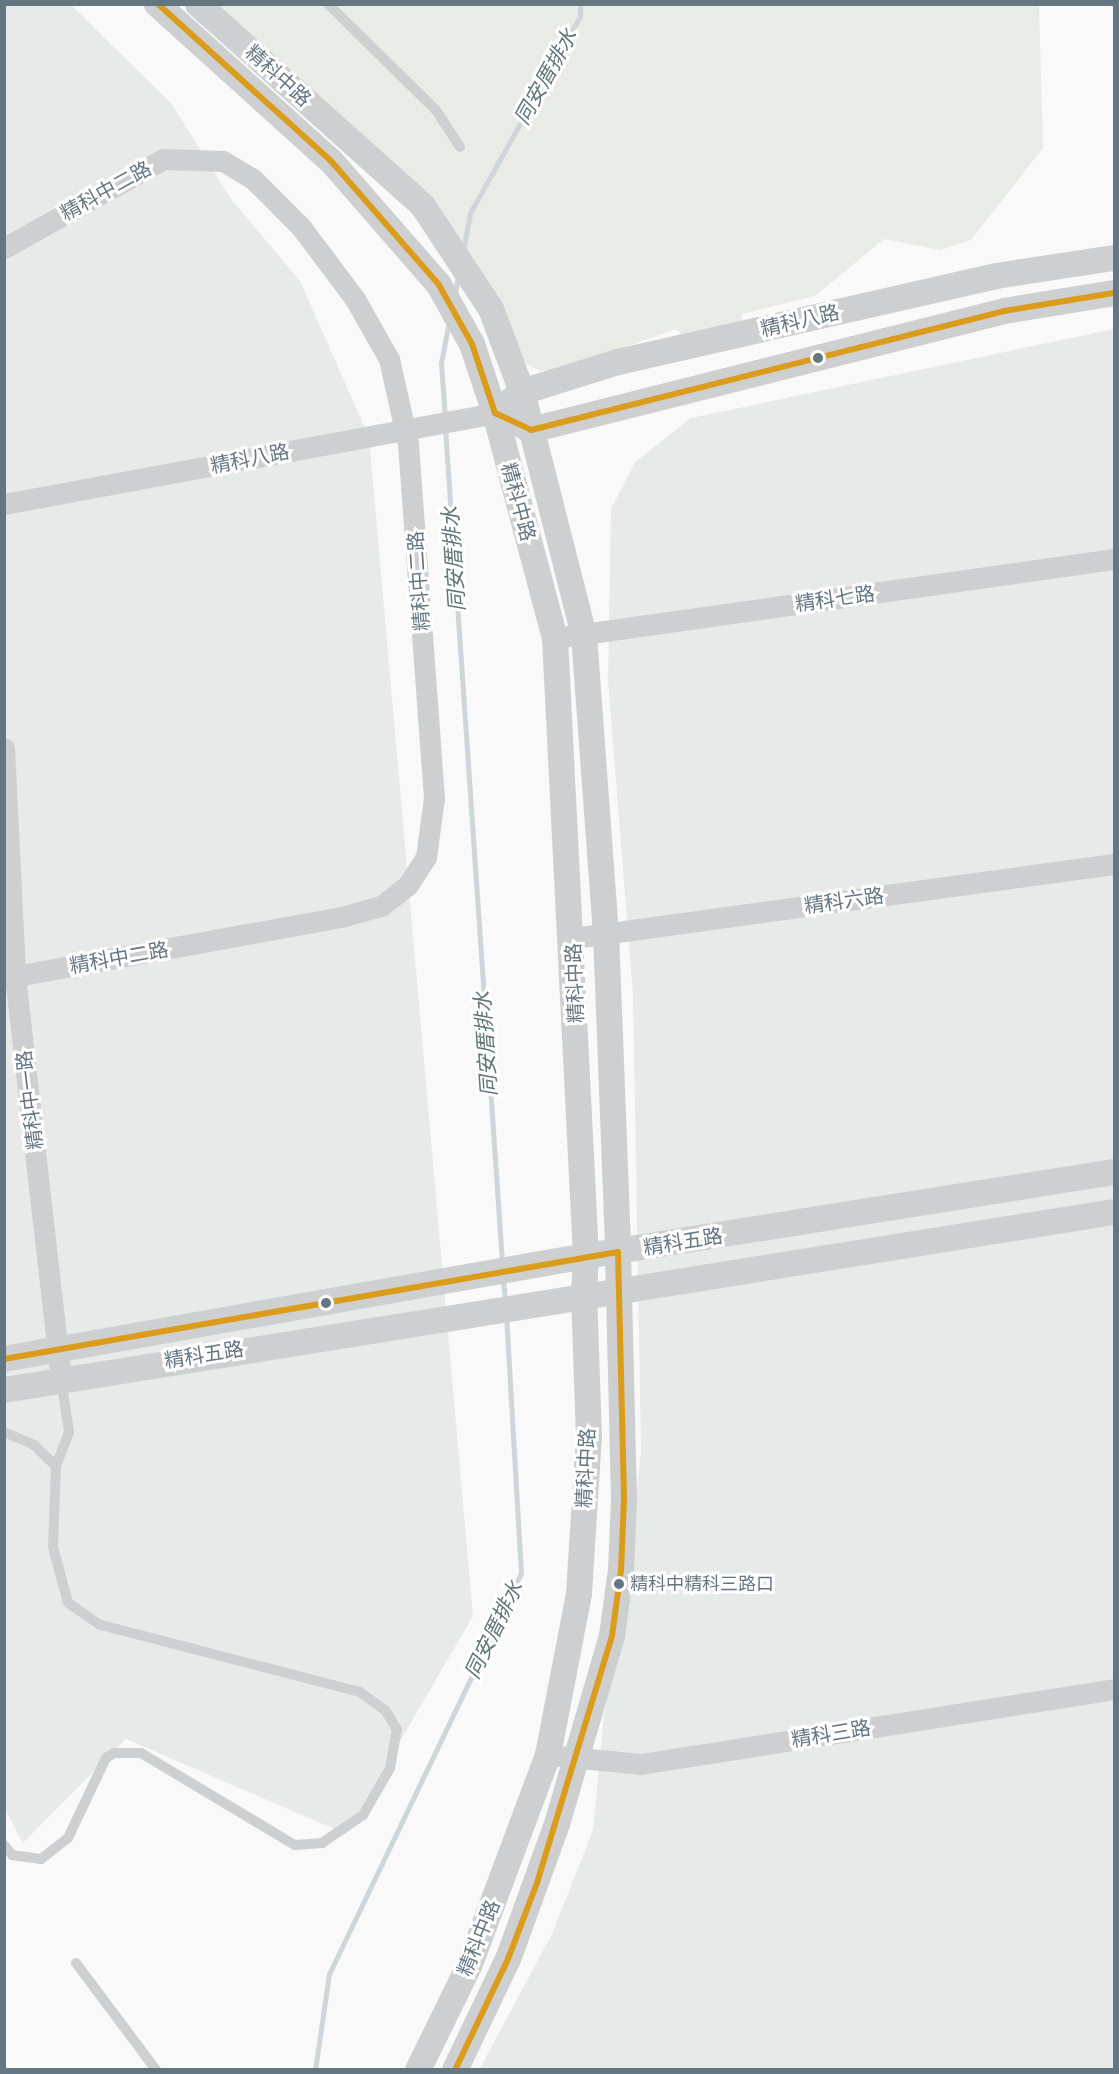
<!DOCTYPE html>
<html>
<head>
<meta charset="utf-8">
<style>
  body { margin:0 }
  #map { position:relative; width:1119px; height:2074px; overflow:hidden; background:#f9f9f9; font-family:"Roboto Condensed","Noto Sans TC",sans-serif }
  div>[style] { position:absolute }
  .built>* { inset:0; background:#e8e9e9 }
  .green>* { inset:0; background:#e8ebe6 }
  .stream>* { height:5px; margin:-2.5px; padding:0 2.5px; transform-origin:2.5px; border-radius:2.5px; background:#ced6d9 }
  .service>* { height:10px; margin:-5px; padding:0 5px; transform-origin:5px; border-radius:5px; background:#cecfd0 }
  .minor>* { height:21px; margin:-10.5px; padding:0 10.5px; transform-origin:10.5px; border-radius:10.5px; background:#cecfd0 }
  .tertiary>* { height:26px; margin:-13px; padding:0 13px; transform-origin:13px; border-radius:13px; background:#cecfd0 }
  .minor-bridge>* { height:21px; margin:-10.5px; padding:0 10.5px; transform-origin:10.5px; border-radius:10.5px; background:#cecfd0 }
  .bus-1>* { height:6px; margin:-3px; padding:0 3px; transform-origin:3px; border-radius:3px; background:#da9c1a }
  .dots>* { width:16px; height:16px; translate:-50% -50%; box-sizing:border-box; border:3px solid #fff; border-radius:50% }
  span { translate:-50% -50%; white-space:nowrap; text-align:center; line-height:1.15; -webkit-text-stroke:6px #fff; paint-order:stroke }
  .bus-label { font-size:18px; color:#657683 }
  .left { translate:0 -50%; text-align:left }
  .street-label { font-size:20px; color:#657683 }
  .water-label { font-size:21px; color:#60757c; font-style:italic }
  .frame { position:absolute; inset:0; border:6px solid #657683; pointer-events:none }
</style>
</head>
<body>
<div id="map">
  <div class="built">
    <i style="clip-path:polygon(4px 5px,71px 5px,172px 104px,231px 199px,300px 281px,369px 437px,473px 1616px,346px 1834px,126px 1739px,23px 1843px,5px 1809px)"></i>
    <i style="clip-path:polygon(1114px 329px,1114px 2069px,479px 2070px,552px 1934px,593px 1830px,604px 1715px,624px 1599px,641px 1452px,633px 995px,608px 681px,611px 509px,635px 462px,691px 418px)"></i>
  </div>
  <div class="green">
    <i style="clip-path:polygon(199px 5px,1039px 5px,1043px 148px,971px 240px,940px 250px,884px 239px,815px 296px,742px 314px,744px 340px,701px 348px,675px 329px,566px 369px,540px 371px,525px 363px,454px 252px)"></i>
  </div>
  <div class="stream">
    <i style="left:463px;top:250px;width:38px;rotate:-79deg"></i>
    <i style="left:470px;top:213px;width:226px;rotate:-60.8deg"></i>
    <i style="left:580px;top:16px;width:12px;rotate:-90deg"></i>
    <i style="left:455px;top:294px;width:20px;rotate:-81deg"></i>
    <i style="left:445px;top:419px;width:56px;rotate:-94.1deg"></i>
    <i style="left:441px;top:363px;width:43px;rotate:-79.2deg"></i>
    <i style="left:445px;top:428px;width:837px;rotate:86.09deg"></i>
    <i style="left:503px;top:1278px;width:23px;rotate:85deg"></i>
    <i style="left:315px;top:2070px;width:97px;rotate:-81.7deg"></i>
    <i style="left:329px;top:1974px;width:444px;rotate:-64.4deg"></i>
    <i style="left:521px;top:1574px;width:257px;rotate:-93.3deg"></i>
  </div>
  <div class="service">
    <i style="left:328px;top:4px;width:151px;rotate:44.5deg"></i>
    <i style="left:436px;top:110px;width:44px;rotate:57deg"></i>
    <i style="left:4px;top:1432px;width:33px;rotate:23deg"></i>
    <i style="left:34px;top:1445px;width:30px;rotate:44deg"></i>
    <i style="left:4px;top:1845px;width:13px;rotate:51deg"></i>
    <i style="left:12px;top:1855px;width:29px;rotate:8deg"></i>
    <i style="left:41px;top:1859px;width:34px;rotate:-38deg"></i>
    <i style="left:68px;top:1838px;width:89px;rotate:-64.6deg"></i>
    <i style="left:106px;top:1758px;width:9px;rotate:-32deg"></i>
    <i style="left:114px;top:1753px;width:27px"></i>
    <i style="left:141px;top:1753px;width:179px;rotate:30.9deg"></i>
    <i style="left:295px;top:1845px;width:27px;rotate:-4deg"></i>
    <i style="left:322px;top:1843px;width:50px;rotate:-34.3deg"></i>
    <i style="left:363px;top:1815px;width:54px;rotate:-60.1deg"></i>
    <i style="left:390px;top:1768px;width:39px;rotate:-80deg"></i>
    <i style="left:397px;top:1730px;width:22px;rotate:-120deg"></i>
    <i style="left:386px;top:1711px;width:32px;rotate:-144deg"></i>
    <i style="left:360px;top:1692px;width:268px;rotate:-165.5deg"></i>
    <i style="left:100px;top:1625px;width:39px;rotate:-145deg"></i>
    <i style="left:68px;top:1603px;width:58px;rotate:-105deg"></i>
    <i style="left:53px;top:1547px;width:81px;rotate:-87.9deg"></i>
    <i style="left:56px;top:1466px;width:36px;rotate:-69deg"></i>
    <i style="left:69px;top:1432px;width:54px;rotate:-98.6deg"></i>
    <i style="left:76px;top:1963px;width:134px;rotate:53.2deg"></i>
  </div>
  <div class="minor">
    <i style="left:4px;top:248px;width:182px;rotate:-29.2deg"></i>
    <i style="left:163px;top:159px;width:60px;rotate:1.9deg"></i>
    <i style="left:223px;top:161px;width:35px;rotate:31deg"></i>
    <i style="left:253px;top:179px;width:68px;rotate:45deg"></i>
    <i style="left:301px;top:227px;width:90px;rotate:53.1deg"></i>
    <i style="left:355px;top:299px;width:69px;rotate:60.5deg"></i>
    <i style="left:389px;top:359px;width:87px;rotate:77.4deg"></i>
    <i style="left:408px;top:444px;width:355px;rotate:85.8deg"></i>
    <i style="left:434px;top:798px;width:60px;rotate:97.7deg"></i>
    <i style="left:426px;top:857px;width:33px;rotate:123deg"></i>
    <i style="left:408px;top:885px;width:34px;rotate:142deg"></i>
    <i style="left:381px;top:906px;width:41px;rotate:164.6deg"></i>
    <i style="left:341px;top:917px;width:342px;rotate:169.7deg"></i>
    <i style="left:555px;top:638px;width:565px;rotate:-8.04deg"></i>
    <i style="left:4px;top:748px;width:228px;rotate:87.2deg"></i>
    <i style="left:15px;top:976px;width:405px;rotate:83.5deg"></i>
    <i style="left:573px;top:938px;width:546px;rotate:-7.79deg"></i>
    <i style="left:548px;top:1755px;width:93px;rotate:5.5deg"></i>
    <i style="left:641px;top:1764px;width:479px;rotate:-9deg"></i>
  </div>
  <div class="tertiary">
    <i style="left:157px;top:4px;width:234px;rotate:42.1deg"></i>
    <i style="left:331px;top:161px;width:164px;rotate:48.9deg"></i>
    <i style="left:439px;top:285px;width:68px;rotate:60.8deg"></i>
    <i style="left:472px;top:344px;width:73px;rotate:71.6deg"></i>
    <i style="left:495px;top:413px;width:233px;rotate:75.1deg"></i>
    <i style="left:555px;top:638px;width:619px;rotate:87.13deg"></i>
    <i style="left:586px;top:1256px;width:38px;rotate:93deg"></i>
    <i style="left:584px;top:1294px;width:141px;rotate:88deg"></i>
    <i style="left:589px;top:1435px;width:159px;rotate:93.6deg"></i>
    <i style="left:579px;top:1594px;width:164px;rotate:100.9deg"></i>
    <i style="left:548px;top:1755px;width:223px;rotate:110.5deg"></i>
    <i style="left:470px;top:1964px;width:118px;rotate:116.1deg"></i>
    <i style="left:198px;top:4px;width:302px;rotate:41.9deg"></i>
    <i style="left:423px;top:206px;width:123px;rotate:56.6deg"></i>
    <i style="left:491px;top:309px;width:89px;rotate:69.5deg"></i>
    <i style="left:522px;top:392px;width:251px;rotate:75.7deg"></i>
    <i style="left:584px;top:635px;width:299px;rotate:85.8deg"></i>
    <i style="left:606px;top:933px;width:319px;rotate:87.8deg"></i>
    <i style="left:618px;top:1252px;width:247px;rotate:88.6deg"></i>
    <i style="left:624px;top:1499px;width:71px;rotate:92.4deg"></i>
    <i style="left:621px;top:1570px;width:67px;rotate:97.8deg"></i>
    <i style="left:612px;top:1636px;width:196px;rotate:106.3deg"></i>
    <i style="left:557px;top:1824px;width:144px;rotate:109.9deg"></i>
    <i style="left:508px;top:1959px;width:123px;rotate:115.5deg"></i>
    <i style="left:509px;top:402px;width:16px;rotate:-38deg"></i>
    <i style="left:522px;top:392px;width:101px;rotate:-17.4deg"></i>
    <i style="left:618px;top:362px;width:388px;rotate:-12.8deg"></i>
    <i style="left:996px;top:276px;width:119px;rotate:-8.7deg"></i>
    <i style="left:517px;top:423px;width:16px;rotate:27deg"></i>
    <i style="left:531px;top:430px;width:488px;rotate:-14.1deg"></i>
    <i style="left:1004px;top:311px;width:111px;rotate:-9.3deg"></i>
    <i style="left:4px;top:1359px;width:591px;rotate:-10.04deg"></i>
    <i style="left:586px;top:1256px;width:535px;rotate:-9.04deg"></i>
    <i style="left:4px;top:1390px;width:1124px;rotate:-9.11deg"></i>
  </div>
  <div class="minor-bridge">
    <i style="left:4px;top:504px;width:499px;rotate:-10.5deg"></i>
  </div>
  <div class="bus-1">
    <i style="left:158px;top:4px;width:234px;rotate:42.2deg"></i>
    <i style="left:331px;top:161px;width:164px;rotate:48.9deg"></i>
    <i style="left:439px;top:285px;width:68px;rotate:60.8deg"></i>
    <i style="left:472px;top:344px;width:73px;rotate:71.6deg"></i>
    <i style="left:495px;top:413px;width:40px;rotate:25deg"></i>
    <i style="left:531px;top:430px;width:488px;rotate:-14.1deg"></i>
    <i style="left:1004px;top:311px;width:111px;rotate:-9.3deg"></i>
    <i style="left:4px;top:1359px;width:623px;rotate:-9.89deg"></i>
    <i style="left:618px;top:1252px;width:247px;rotate:88.6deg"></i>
    <i style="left:624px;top:1499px;width:71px;rotate:92.4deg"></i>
    <i style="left:621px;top:1570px;width:67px;rotate:97.8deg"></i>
    <i style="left:612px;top:1636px;width:258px;rotate:106.9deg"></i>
    <i style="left:537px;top:1883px;width:81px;rotate:110.9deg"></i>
    <i style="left:508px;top:1959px;width:123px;rotate:115.5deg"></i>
  </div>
  <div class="dots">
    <i style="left:818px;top:358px;background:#657683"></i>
    <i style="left:326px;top:1303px;background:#657683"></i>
    <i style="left:619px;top:1584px;background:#657683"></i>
  </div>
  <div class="bus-label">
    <span class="left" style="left:630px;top:1584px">精科中精科三路口</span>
  </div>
  <div class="street-label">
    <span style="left:278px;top:76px;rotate:42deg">精科中路</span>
    <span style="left:106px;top:191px;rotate:-29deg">精科中二路</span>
    <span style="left:800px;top:321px;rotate:-13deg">精科八路</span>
    <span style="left:250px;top:459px;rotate:-11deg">精科八路</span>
    <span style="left:518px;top:502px;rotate:75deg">精科中路</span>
    <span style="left:419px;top:581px;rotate:-94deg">精科中二路</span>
    <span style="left:835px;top:599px;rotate:-8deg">精科七路</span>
    <span style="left:844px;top:901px;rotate:-8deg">精科六路</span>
    <span style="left:119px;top:958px;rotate:-10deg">精科中二路</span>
    <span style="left:575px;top:983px;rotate:-92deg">精科中路</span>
    <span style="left:30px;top:1100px;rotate:-97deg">精科中一路</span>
    <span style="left:683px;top:1242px;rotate:-9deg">精科五路</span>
    <span style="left:204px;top:1355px;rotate:-9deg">精科五路</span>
    <span style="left:586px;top:1468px;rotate:-87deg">精科中路</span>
    <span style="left:831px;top:1734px;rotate:-9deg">精科三路</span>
    <span style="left:479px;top:1938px;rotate:-68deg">精科中路</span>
  </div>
  <div class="water-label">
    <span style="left:546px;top:77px;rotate:-61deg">同安厝排水</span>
    <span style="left:454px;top:559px;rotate:-94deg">同安厝排水</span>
    <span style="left:486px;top:1044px;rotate:-94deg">同安厝排水</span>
    <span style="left:494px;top:1630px;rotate:-64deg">同安厝排水</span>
  </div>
  <div class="frame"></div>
</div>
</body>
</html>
